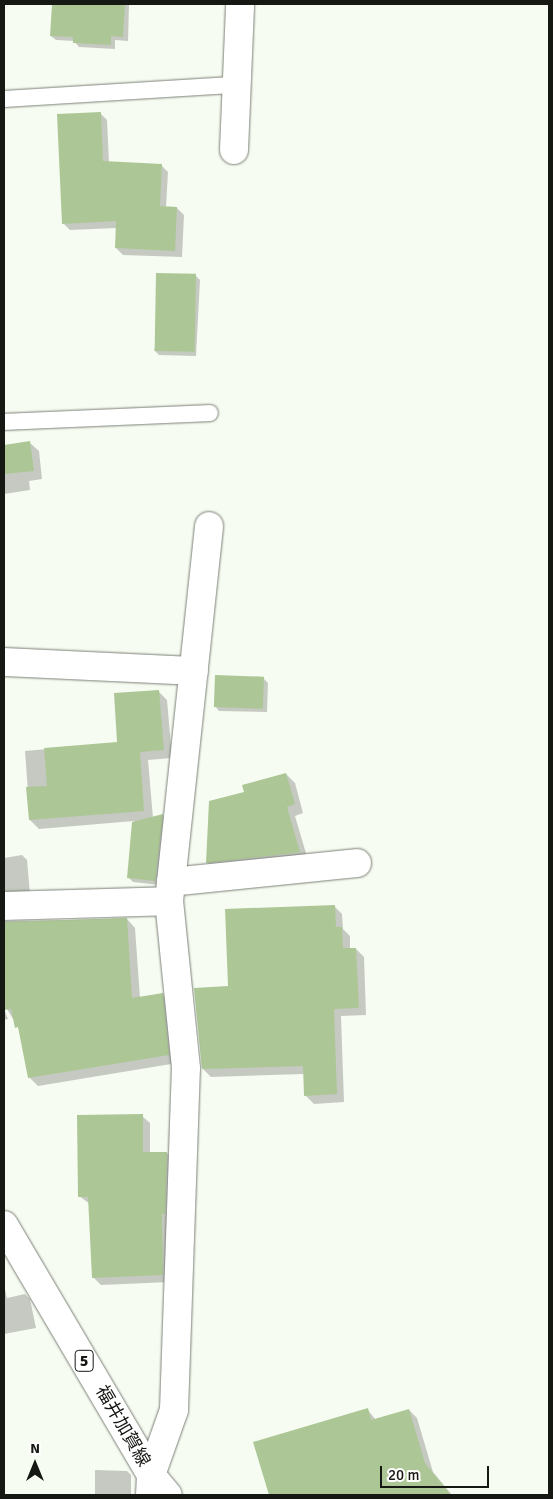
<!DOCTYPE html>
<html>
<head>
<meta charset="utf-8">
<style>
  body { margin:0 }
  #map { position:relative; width:553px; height:1499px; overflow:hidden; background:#f7fcf2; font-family:Signika,"Noto Sans JP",sans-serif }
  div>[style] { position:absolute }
  .shadow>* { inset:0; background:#0003 }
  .building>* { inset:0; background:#acc795; transform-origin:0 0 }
  .roads { filter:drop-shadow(0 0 1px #7c8178) drop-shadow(0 0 1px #7c8178) }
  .service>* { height:16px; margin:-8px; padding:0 8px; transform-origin:8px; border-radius:8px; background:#fff }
  .minor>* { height:28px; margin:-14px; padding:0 14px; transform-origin:14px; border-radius:14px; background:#fff }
  .primary>* { height:28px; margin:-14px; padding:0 14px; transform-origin:14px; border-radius:14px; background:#fff }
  span { translate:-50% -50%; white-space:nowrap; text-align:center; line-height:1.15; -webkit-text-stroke:4.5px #fff; paint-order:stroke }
  .shield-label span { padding:1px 4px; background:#fff; border:1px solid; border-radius:4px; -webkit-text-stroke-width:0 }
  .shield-label { font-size:16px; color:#161814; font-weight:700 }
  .street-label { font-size:18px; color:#161814 }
  .frame { position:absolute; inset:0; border:5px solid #161814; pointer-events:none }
  .north { position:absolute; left:10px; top:1439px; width:50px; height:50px; -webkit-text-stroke:4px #fff; paint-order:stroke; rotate:0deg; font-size:14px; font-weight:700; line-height:20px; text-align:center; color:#161814 }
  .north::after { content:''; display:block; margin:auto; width:18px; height:22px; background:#161814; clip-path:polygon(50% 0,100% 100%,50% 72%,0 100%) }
  .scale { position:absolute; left:380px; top:1466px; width:109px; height:22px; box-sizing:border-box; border:2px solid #161814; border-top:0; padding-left:6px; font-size:15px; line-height:18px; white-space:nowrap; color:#161814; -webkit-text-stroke:4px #fff; paint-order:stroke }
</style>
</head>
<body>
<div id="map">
  <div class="shadow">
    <i style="clip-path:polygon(69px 4px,129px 4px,128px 41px,115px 40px,115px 49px,79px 47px,74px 41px,56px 40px,51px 36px)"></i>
    <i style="clip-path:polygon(100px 113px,107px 120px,109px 162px,161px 165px,168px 172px,166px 207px,177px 208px,184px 215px,182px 257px,123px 255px,116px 248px,117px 228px,70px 230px,64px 224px)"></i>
    <i style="clip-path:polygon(195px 275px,200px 280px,196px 356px,159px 355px,154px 350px)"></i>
    <i style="clip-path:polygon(30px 443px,39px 451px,42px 479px,29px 481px,30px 490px,4px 494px,4px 446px)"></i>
    <i style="clip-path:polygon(263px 678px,268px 683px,267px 712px,219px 711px,215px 706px)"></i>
    <i style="clip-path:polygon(158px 691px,167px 700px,172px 758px,148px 760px,153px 818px,162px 815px,167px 820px,160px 885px,133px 882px,129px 878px,134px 821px,39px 829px,30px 820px,25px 751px,119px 743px)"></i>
    <i style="clip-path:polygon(286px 774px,295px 783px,303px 813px,295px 816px,308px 860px,216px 871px,207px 862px)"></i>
    <i style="clip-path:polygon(22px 855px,27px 860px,30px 894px,4px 897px,4px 858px)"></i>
    <i style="clip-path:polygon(334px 906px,342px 914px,343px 929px,350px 936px,350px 949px,356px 949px,364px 957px,366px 1015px,341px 1016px,344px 1102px,314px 1104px,306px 1096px,304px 1074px,211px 1077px,203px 1069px,229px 987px)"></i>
    <i style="clip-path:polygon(127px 919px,135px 928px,140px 998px,162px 994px,171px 1003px,177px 1063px,38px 1086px,29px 1077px,21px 1032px,7px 1009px,4px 921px)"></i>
    <i style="clip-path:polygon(4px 1009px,8px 1019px,4px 1020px)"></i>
    <i style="clip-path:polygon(142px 1116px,150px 1123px,150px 1153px,167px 1153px,175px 1161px,170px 1282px,101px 1285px,94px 1278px,90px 1204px,79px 1196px)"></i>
    <i style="clip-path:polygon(4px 1285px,7px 1298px,25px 1294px,30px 1299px,36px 1328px,4px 1334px)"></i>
    <i style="clip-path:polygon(367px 1409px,376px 1420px,409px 1410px,417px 1418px,433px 1472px,452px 1495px,270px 1495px,254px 1443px)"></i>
    <i style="clip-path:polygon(95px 1470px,127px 1471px,131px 1475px,131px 1495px,95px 1495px)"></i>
  </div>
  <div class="building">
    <i style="clip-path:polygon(52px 4px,125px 4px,123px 37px,111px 36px,111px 45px,73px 43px,73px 37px,50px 36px)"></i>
    <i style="clip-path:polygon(101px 112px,103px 161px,162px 164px,160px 206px,177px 207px,175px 251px,115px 248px,116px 221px,62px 224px,57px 114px)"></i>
    <i style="left:156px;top:273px;width:40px;height:78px;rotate:1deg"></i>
    <i style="clip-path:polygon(30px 441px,34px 471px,4px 474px,4px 445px)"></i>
    <i style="left:215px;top:675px;width:49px;height:32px;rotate:2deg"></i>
    <i style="clip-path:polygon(159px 690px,164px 750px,140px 752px,144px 811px,29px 820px,26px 787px,47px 786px,44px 748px,117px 742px,114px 693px)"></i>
    <i style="clip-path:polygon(286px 773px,295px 804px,287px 807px,300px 852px,206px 863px,209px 801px,244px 792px,242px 785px)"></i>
    <i style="clip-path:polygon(163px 814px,155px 881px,127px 878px,132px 822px)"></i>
    <i style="clip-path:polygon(335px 905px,336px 927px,342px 927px,343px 948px,356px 948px,359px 1008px,334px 1009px,337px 1094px,304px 1096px,303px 1066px,202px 1069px,194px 988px,228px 986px,225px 909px)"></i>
    <i style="clip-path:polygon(127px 918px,132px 998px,163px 993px,169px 1055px,28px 1078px,18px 1027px,15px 1028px,11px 1009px,4px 1010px,4px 922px)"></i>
    <i style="clip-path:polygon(143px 1114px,143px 1152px,167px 1152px,165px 1214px,162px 1214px,163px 1275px,92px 1278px,88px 1197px,78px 1197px,77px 1115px)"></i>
    <i style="clip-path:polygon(368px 1408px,371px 1420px,409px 1409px,425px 1463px,451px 1495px,269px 1495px,253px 1442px)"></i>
  </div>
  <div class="roads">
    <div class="service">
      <i style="left:4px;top:99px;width:232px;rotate:-3.5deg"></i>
      <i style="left:4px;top:422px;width:206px;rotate:-2.5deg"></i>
    </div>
    <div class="minor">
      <i style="left:234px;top:150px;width:146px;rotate:-87.6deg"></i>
      <i style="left:4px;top:662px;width:190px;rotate:2.7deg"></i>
      <i style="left:171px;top:882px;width:187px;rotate:-5.8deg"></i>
      <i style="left:4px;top:906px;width:165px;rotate:-1.7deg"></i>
      <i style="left:150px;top:1495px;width:20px;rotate:-87deg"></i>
      <i style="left:151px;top:1475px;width:69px;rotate:-70.5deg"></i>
      <i style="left:174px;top:1410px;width:342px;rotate:-88deg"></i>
      <i style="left:186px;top:1068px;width:168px;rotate:-95.8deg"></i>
      <i style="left:169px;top:901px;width:377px;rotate:-83.9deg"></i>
    </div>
    <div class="primary">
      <i style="left:4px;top:1225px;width:290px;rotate:59.5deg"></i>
      <i style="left:151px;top:1475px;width:26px;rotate:50deg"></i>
    </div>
  </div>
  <div class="shield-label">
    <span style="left:84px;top:1361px">5</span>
  </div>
  <div class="street-label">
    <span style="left:123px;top:1426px;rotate:60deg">福井加賀線</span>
  </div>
  <div class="frame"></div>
  <div class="north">N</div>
  <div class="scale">20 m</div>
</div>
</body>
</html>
